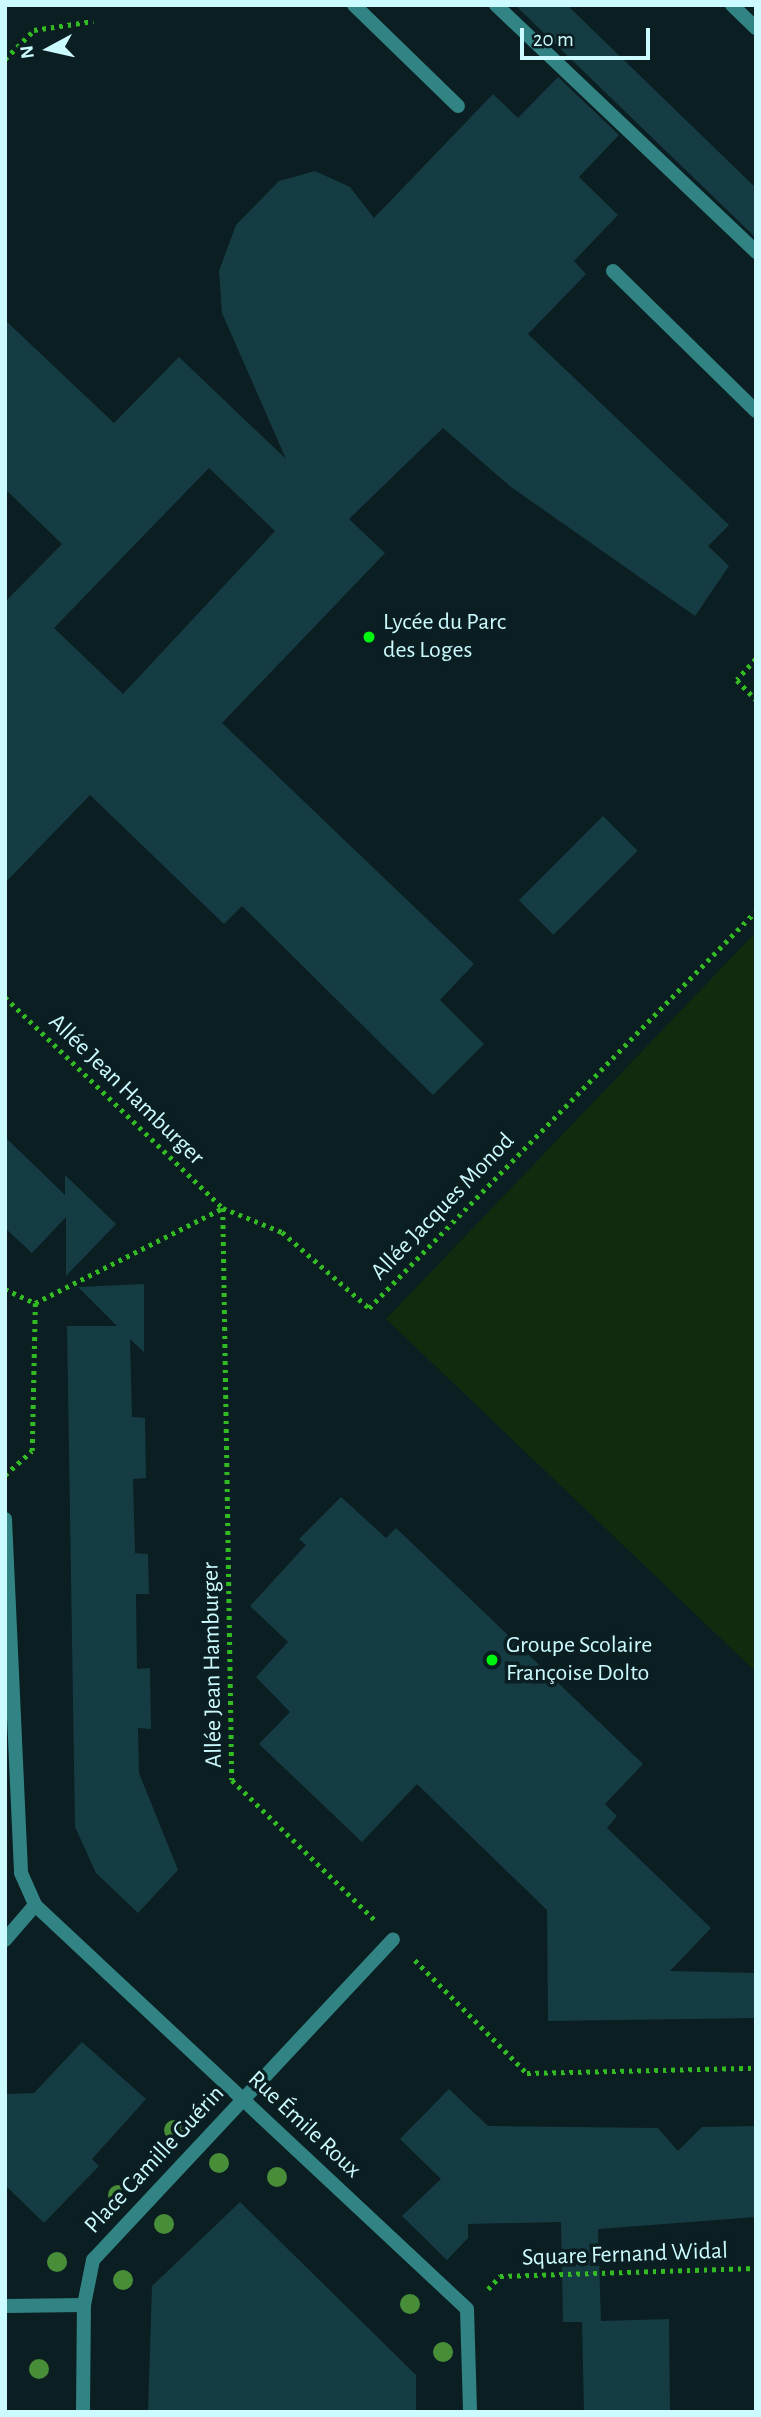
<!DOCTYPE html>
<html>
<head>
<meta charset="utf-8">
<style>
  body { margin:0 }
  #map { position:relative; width:761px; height:2417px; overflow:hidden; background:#0b1e21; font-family:"Alegreya Sans",sans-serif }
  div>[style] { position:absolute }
  .green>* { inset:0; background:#102b0e }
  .building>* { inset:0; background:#163c43; transform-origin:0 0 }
  .path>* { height:4.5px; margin-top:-2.25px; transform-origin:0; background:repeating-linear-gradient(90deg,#32bb23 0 3.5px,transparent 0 8.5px) }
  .service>* { height:14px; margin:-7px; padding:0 7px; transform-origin:7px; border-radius:7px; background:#328484 }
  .minor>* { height:14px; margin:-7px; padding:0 7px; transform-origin:7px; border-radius:7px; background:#328484 }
  .trees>* { width:20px; height:20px; margin:-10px; border-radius:50%; background:#488e39 }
  .dots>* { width:19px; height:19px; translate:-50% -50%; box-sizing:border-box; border:4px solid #0b1e21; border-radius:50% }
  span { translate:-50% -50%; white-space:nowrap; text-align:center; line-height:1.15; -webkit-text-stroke:7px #0b1e21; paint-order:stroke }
  .poi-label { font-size:24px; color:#cbfbff }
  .left { translate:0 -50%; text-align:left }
  .street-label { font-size:24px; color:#cbfbff }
  .frame { position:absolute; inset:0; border:7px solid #cbfbff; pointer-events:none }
  .north { position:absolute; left:14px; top:14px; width:70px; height:70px; -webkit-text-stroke:5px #0b1e21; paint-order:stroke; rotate:262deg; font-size:19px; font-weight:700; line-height:28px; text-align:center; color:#cbfbff }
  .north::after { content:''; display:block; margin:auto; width:24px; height:32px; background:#cbfbff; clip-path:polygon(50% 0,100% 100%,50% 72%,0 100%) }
  .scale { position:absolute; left:520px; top:28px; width:130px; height:32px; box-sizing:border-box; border:4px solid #cbfbff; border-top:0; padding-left:9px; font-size:21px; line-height:24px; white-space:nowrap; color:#cbfbff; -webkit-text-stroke:5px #0b1e21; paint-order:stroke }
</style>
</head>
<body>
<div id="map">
  <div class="green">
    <i style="clip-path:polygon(756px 932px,756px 1672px,386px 1319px)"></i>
  </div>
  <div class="building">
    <i style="clip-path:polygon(515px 5px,567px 5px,756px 188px,756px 238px)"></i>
    <i style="clip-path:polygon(evenodd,558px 77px,619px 135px,579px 177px,618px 215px,574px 261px,586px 274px,528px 334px,729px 525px,708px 546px,729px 566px,695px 616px,511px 487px,443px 428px,349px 519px,385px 553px,222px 723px,474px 964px,440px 1000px,484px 1044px,433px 1095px,242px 906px,224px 924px,90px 795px,5px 883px,5px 602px,62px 544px,5px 489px,5px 320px,114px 423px,179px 357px,286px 459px,222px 313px,219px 271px,236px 225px,279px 181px,315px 171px,350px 187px,374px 218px,493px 94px,518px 118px,558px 77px,209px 468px,275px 531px,123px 694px,54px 628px,209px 468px)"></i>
    <i style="left:603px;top:816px;width:49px;height:119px;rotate:45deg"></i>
    <i style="clip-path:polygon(5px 1137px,65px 1195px,65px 1175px,116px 1224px,66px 1276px,66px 1217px,32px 1253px,5px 1228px)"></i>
    <i style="clip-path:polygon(144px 1284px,144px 1352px,130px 1339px,132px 1417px,145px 1418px,146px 1478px,133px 1479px,135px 1553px,148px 1554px,149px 1594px,136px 1594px,137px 1669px,150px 1668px,151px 1729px,138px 1728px,139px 1773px,178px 1870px,138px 1913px,96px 1873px,75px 1827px,67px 1326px,117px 1326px,78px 1287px)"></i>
    <i style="clip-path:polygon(341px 1497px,386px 1538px,396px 1528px,643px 1764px,605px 1804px,617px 1816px,607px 1828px,711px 1928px,670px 1971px,756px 1973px,756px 2018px,548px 2021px,547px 1910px,417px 1784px,362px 1842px,259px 1744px,290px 1712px,256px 1677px,288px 1642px,250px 1606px,306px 1545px,299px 1539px)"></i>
    <i style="clip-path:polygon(82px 2042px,146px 2099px,92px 2159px,99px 2166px,44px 2223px,5px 2185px,5px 2094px,34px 2093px)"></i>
    <i style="clip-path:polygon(449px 2089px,488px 2126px,658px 2128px,678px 2151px,702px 2127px,756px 2126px,756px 2217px,598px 2229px,601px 2321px,669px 2319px,670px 2412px,584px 2412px,582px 2322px,563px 2322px,561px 2222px,468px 2224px,468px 2238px,447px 2260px,402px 2216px,441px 2179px,400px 2139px)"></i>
    <i style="clip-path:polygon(240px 2202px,416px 2375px,416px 2412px,148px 2412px,152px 2286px)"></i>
  </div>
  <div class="path">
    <i style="left:5px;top:59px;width:41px;rotate:-45deg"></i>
    <i style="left:34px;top:30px;width:60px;rotate:-8.7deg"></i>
    <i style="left:756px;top:659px;width:28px;rotate:132deg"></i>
    <i style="left:737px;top:680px;width:28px;rotate:46deg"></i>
    <i style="left:5px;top:997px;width:303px;rotate:44.1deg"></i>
    <i style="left:223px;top:1208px;width:572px;rotate:89.1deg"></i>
    <i style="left:232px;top:1780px;width:199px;rotate:44.4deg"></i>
    <i style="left:5px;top:1289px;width:33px;rotate:25deg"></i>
    <i style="left:5px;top:1475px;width:36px;rotate:-42deg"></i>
    <i style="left:32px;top:1451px;width:148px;rotate:-88.8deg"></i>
    <i style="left:35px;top:1303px;width:211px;rotate:-26.8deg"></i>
    <i style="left:223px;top:1208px;width:64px;rotate:22.1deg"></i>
    <i style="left:282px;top:1232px;width:116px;rotate:41.1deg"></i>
    <i style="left:369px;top:1308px;width:554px;rotate:-45.73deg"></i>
    <i style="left:415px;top:1960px;width:159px;rotate:45.3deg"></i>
    <i style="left:527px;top:2073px;width:229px;rotate:-1.3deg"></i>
    <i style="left:488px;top:2289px;width:18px;rotate:-47deg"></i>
    <i style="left:500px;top:2276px;width:256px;rotate:-1.8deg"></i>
  </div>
  <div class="service">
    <i style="left:354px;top:5px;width:145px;rotate:44.2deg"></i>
    <i style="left:496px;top:5px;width:359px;rotate:43.5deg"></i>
    <i style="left:613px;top:271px;width:200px;rotate:44.4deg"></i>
  </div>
  <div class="minor">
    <i style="left:732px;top:5px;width:33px;rotate:44deg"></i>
    <i style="left:5px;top:1519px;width:354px;rotate:87.4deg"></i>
    <i style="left:21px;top:1873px;width:35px;rotate:66deg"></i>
    <i style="left:35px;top:1905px;width:591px;rotate:43.08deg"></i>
    <i style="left:467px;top:2309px;width:103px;rotate:88.3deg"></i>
    <i style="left:5px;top:1940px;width:46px;rotate:-49.4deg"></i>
    <i style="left:5px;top:2306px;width:79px;rotate:-0.7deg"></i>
    <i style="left:83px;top:2412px;width:107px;rotate:-89.5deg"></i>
    <i style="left:84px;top:2305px;width:46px;rotate:-78.7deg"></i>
    <i style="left:93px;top:2260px;width:439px;rotate:-46.9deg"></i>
  </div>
  <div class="trees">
    <i style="left:174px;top:2130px"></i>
    <i style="left:219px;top:2163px"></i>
    <i style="left:277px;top:2177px"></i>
    <i style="left:118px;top:2195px"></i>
    <i style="left:164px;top:2224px"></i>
    <i style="left:57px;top:2262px"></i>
    <i style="left:123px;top:2280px"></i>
    <i style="left:410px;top:2304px"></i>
    <i style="left:443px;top:2352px"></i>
    <i style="left:39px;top:2369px"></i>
  </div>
  <div class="dots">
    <i style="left:369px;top:637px;background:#00f60f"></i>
    <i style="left:492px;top:1660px;background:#00f60f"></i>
  </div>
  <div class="poi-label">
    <span class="left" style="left:383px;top:637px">Lycée du Parc<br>des Loges</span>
    <span class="left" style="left:506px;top:1660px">Groupe Scolaire<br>Françoise Dolto</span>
  </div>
  <div class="street-label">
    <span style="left:126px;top:1090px;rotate:44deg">Allée Jean Hamburger</span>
    <span style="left:443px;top:1207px;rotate:-46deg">Allée Jacques Monod</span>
    <span style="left:213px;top:1665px;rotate:-91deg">Allée Jean Hamburger</span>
    <span style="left:304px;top:2125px;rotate:43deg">Rue Émile Roux</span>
    <span style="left:155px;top:2160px;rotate:-47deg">Place Camille Guérin</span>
    <span style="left:625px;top:2255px;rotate:-2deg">Square Fernand Widal</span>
  </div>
  <div class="frame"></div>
  <div class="north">N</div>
  <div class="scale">20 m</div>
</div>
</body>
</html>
